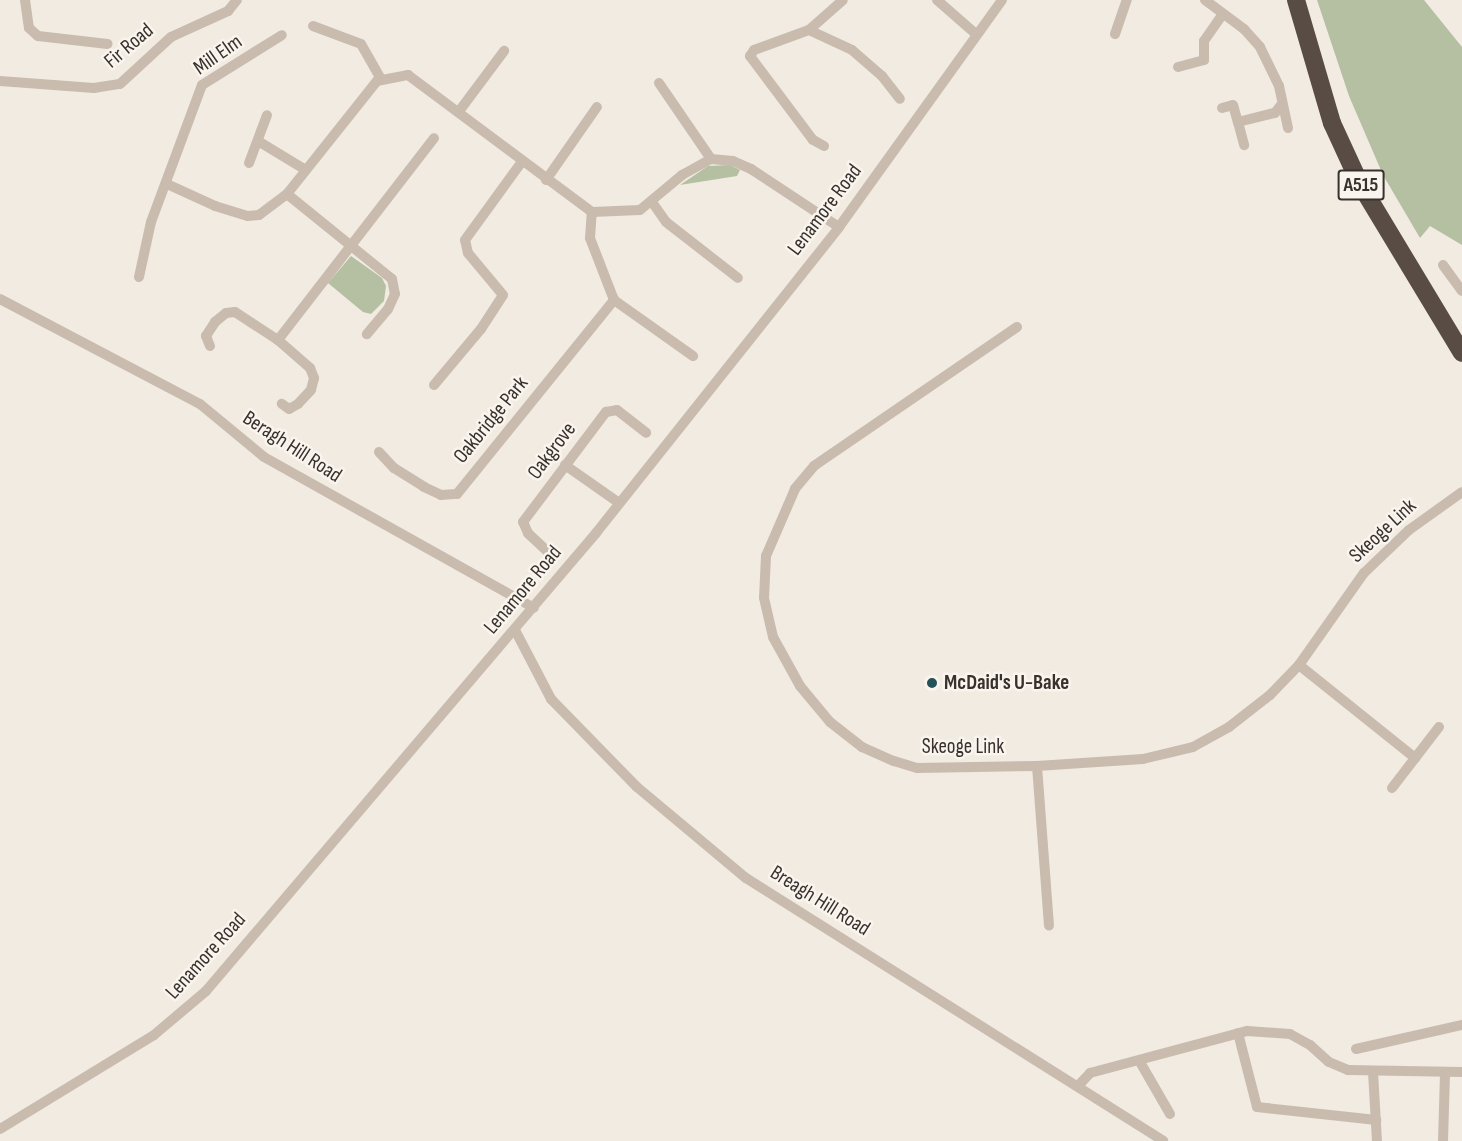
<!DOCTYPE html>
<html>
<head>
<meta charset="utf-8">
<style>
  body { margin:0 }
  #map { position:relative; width:1462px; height:1141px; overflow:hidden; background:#f2ebe2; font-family:"Sofia Sans Condensed",sans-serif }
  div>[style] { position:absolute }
  .green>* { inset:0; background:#b5c0a3 }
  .street>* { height:10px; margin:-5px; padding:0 5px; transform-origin:5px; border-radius:5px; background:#c9bcaf }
  .highway>* { height:18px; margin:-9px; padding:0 9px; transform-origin:9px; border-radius:9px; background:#594c44 }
  .dots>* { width:16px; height:16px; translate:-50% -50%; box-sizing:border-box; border:3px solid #f9f5ee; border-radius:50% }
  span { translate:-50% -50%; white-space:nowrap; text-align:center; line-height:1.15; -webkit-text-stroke:5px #f9f5ee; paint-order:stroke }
  .shield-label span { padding:2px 4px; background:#f9f5ee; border:2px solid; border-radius:4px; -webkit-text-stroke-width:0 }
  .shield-label { font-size:20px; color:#39312c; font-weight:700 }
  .street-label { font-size:21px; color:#39312c }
  .poi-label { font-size:21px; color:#39312c; font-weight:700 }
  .left { translate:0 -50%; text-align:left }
</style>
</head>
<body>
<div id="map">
  <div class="green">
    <i style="clip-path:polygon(1317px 0,1424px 0,1462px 47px,1462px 245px,1430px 226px,1420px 238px,1383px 175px,1349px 96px)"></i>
    <i style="clip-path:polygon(730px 165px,740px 170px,737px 176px,680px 185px,708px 166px)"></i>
    <i style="clip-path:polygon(351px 256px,382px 278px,386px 286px,384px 301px,371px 314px,363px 312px,328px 283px)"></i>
  </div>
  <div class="street">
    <i style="left:25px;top:0;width:28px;rotate:82deg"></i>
    <i style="left:29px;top:28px;width:12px;rotate:42deg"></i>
    <i style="left:38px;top:36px;width:70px;rotate:6.5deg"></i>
    <i style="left:937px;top:0;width:52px;rotate:41.1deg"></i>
    <i style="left:1205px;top:0;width:49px;rotate:36.6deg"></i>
    <i style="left:1244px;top:29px;width:24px;rotate:48deg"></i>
    <i style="left:1260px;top:47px;width:43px;rotate:64deg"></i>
    <i style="left:1279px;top:86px;width:43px;rotate:77.9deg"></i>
    <i style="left:313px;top:26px;width:51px;rotate:20.6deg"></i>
    <i style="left:361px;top:44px;width:40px;rotate:60.3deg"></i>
    <i style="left:809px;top:30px;width:47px;rotate:24.9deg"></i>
    <i style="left:852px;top:50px;width:40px;rotate:41deg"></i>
    <i style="left:882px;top:76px;width:29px;rotate:52deg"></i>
    <i style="left:1115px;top:34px;width:36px;rotate:-71deg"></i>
    <i style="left:1178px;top:67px;width:27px;rotate:-15deg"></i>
    <i style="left:1204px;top:60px;width:19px;rotate:-90deg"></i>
    <i style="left:1204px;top:41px;width:33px;rotate:-55deg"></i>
    <i style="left:0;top:81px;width:94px;rotate:4.3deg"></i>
    <i style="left:94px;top:88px;width:26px;rotate:-9deg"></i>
    <i style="left:120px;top:84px;width:69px;rotate:-42.7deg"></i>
    <i style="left:171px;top:37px;width:63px;rotate:-24.5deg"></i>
    <i style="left:228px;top:11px;width:14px;rotate:-51deg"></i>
    <i style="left:659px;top:83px;width:92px;rotate:55.6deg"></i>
    <i style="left:1222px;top:108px;width:11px;rotate:-15deg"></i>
    <i style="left:1233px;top:105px;width:18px;rotate:74deg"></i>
    <i style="left:1238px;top:122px;width:38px;rotate:-14deg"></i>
    <i style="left:1275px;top:113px;width:10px;rotate:-53deg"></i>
    <i style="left:460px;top:110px;width:74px;rotate:-53.3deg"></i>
    <i style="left:1238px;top:122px;width:24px;rotate:75deg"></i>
    <i style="left:258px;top:141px;width:54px;rotate:31.3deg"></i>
    <i style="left:824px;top:146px;width:13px;rotate:-151deg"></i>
    <i style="left:813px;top:140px;width:105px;rotate:-126.9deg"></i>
    <i style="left:750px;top:56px;width:7px;rotate:-56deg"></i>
    <i style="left:754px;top:50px;width:59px;rotate:-20deg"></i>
    <i style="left:809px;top:30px;width:45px;rotate:-41.4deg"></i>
    <i style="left:249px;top:163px;width:51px;rotate:-69.4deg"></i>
    <i style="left:546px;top:180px;width:89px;rotate:-55.1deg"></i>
    <i style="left:167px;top:184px;width:53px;rotate:24.6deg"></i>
    <i style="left:215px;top:206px;width:34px;rotate:17deg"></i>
    <i style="left:248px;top:216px;width:11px;rotate:-5deg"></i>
    <i style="left:259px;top:215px;width:35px;rotate:-37deg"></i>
    <i style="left:287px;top:194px;width:144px;rotate:-51.5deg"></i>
    <i style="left:377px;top:81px;width:32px;rotate:-11deg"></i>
    <i style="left:408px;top:75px;width:229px;rotate:36.7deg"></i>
    <i style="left:592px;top:212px;width:48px;rotate:-2.4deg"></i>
    <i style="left:640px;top:210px;width:55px;rotate:-39.8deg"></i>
    <i style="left:682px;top:175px;width:33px;rotate:-29deg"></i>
    <i style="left:711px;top:159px;width:22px;rotate:5deg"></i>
    <i style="left:733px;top:161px;width:20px;rotate:24deg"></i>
    <i style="left:751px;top:169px;width:105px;rotate:33.4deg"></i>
    <i style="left:287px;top:194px;width:135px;rotate:39deg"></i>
    <i style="left:392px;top:279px;width:15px;rotate:79deg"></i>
    <i style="left:395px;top:294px;width:17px;rotate:115deg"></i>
    <i style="left:388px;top:309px;width:33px;rotate:130deg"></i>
    <i style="left:652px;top:202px;width:24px;rotate:55deg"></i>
    <i style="left:666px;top:222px;width:91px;rotate:37.9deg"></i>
    <i style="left:1443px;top:265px;width:32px;rotate:54deg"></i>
    <i style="left:139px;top:277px;width:56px;rotate:-77.7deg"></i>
    <i style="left:151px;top:222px;width:146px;rotate:-69.6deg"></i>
    <i style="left:202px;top:85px;width:94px;rotate:-32deg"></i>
    <i style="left:0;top:299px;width:226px;rotate:27.7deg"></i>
    <i style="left:200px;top:404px;width:83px;rotate:39.6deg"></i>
    <i style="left:264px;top:457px;width:309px;rotate:29.2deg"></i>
    <i style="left:614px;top:300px;width:97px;rotate:35.3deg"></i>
    <i style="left:1017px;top:327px;width:246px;rotate:145.6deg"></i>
    <i style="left:814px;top:466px;width:30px;rotate:130deg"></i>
    <i style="left:795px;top:489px;width:73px;rotate:113.4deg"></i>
    <i style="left:766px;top:556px;width:42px;rotate:92.7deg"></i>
    <i style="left:764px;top:598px;width:40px;rotate:77deg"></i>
    <i style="left:773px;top:637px;width:56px;rotate:61.1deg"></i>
    <i style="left:800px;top:686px;width:47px;rotate:50.2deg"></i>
    <i style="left:830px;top:722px;width:41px;rotate:38deg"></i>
    <i style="left:862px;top:747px;width:35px;rotate:24deg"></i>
    <i style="left:894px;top:761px;width:24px;rotate:17deg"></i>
    <i style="left:917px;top:768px;width:120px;rotate:-1deg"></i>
    <i style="left:1037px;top:766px;width:106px;rotate:-3.8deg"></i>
    <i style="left:1143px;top:759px;width:51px;rotate:-13.5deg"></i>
    <i style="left:1193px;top:747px;width:41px;rotate:-29.1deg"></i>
    <i style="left:1229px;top:727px;width:52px;rotate:-38deg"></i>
    <i style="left:1270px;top:695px;width:42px;rotate:-46deg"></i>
    <i style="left:1299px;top:665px;width:113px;rotate:-54.8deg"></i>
    <i style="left:1364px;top:573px;width:62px;rotate:-43.7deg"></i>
    <i style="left:1409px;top:530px;width:65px;rotate:-35.6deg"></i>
    <i style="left:278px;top:340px;width:255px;rotate:-52.3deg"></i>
    <i style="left:210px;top:346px;width:11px;rotate:-112deg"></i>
    <i style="left:206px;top:336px;width:17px;rotate:-57deg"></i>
    <i style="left:215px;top:322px;width:14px;rotate:-39deg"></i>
    <i style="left:226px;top:313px;width:9px;rotate:-6deg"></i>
    <i style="left:235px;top:312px;width:51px;rotate:33.1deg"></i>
    <i style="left:278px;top:340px;width:43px;rotate:41.2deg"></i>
    <i style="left:310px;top:368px;width:11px;rotate:68deg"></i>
    <i style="left:314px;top:378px;width:12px;rotate:104deg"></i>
    <i style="left:311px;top:390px;width:19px;rotate:133deg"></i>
    <i style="left:298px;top:404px;width:10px;rotate:151deg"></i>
    <i style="left:289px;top:409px;width:9px;rotate:-144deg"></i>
    <i style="left:434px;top:385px;width:73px;rotate:-50deg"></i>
    <i style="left:481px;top:329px;width:40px;rotate:-57.1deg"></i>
    <i style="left:503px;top:295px;width:55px;rotate:-129.8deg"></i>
    <i style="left:468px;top:253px;width:13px;rotate:-103deg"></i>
    <i style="left:465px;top:240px;width:95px;rotate:-54deg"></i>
    <i style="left:379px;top:452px;width:22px;rotate:47deg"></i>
    <i style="left:394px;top:468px;width:36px;rotate:32deg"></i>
    <i style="left:424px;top:487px;width:19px;rotate:25deg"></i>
    <i style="left:441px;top:495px;width:16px;rotate:-4deg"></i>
    <i style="left:457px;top:494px;width:250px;rotate:-51deg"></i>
    <i style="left:614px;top:300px;width:66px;rotate:-111.2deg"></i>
    <i style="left:590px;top:238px;width:26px;rotate:-86deg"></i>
    <i style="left:565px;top:465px;width:66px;rotate:35.1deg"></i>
    <i style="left:547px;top:551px;width:26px;rotate:-137deg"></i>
    <i style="left:528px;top:533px;width:12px;rotate:-114deg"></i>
    <i style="left:523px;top:522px;width:138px;rotate:-53deg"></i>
    <i style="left:606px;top:412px;width:11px;rotate:-10deg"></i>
    <i style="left:617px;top:410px;width:37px;rotate:38deg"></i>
    <i style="left:515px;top:630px;width:78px;rotate:62.4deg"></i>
    <i style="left:551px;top:699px;width:123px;rotate:45.7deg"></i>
    <i style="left:637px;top:787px;width:142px;rotate:39.9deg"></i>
    <i style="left:746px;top:878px;width:493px;rotate:32.2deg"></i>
    <i style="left:1299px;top:665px;width:149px;rotate:38.7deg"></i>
    <i style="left:1037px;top:766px;width:160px;rotate:85.7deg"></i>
    <i style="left:1392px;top:788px;width:77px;rotate:-52.4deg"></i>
    <i style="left:1238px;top:1033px;width:76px;rotate:75.6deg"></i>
    <i style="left:1257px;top:1107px;width:120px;rotate:6.2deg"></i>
    <i style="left:1356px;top:1049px;width:109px;rotate:-12.8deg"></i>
    <i style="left:1140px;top:1062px;width:60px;rotate:60deg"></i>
    <i style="left:1373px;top:1072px;width:69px;rotate:86.7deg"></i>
    <i style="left:1078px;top:1086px;width:18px;rotate:-47deg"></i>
    <i style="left:1090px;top:1073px;width:163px;rotate:-15deg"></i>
    <i style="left:1247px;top:1031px;width:43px;rotate:4deg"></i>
    <i style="left:1290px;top:1034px;width:23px;rotate:29deg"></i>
    <i style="left:1310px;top:1045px;width:25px;rotate:42deg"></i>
    <i style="left:1329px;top:1062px;width:21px;rotate:23deg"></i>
    <i style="left:1348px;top:1070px;width:114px;rotate:1deg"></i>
    <i style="left:0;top:1129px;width:180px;rotate:-31.4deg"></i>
    <i style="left:154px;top:1035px;width:68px;rotate:-40.2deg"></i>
    <i style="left:206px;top:991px;width:602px;rotate:-49.58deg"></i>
    <i style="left:596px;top:533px;width:391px;rotate:-51.5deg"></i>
    <i style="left:839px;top:227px;width:279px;rotate:-54.3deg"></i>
    <i style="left:1443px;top:1141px;width:69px;rotate:-88.3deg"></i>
  </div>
  <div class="highway">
    <i style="left:1296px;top:0;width:128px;rotate:73.7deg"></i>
    <i style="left:1332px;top:123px;width:67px;rotate:65.3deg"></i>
    <i style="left:1360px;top:184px;width:197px;rotate:58.9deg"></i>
  </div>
  <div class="dots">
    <i style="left:932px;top:683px;background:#255157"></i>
  </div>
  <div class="shield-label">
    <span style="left:1361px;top:185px">A515</span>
  </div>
  <div class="street-label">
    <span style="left:129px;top:46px;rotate:-40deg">Fir Road</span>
    <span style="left:218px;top:55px;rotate:-35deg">Mill Elm</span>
    <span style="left:825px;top:210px;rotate:-53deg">Lenamore Road</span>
    <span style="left:491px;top:420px;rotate:-51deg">Oakbridge Park</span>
    <span style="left:292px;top:447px;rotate:33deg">Beragh Hill Road</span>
    <span style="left:552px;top:451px;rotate:-53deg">Oakgrove</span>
    <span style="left:1383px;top:531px;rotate:-43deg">Skeoge Link</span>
    <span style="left:523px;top:590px;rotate:-50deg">Lenamore Road</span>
    <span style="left:963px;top:747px">Skeoge Link</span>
    <span style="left:820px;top:901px;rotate:32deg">Breagh Hill Road</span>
    <span style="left:206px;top:956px;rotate:-48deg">Lenamore Road</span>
  </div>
  <div class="poi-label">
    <span class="left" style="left:944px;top:683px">McDaid's U-Bake</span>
  </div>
</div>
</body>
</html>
